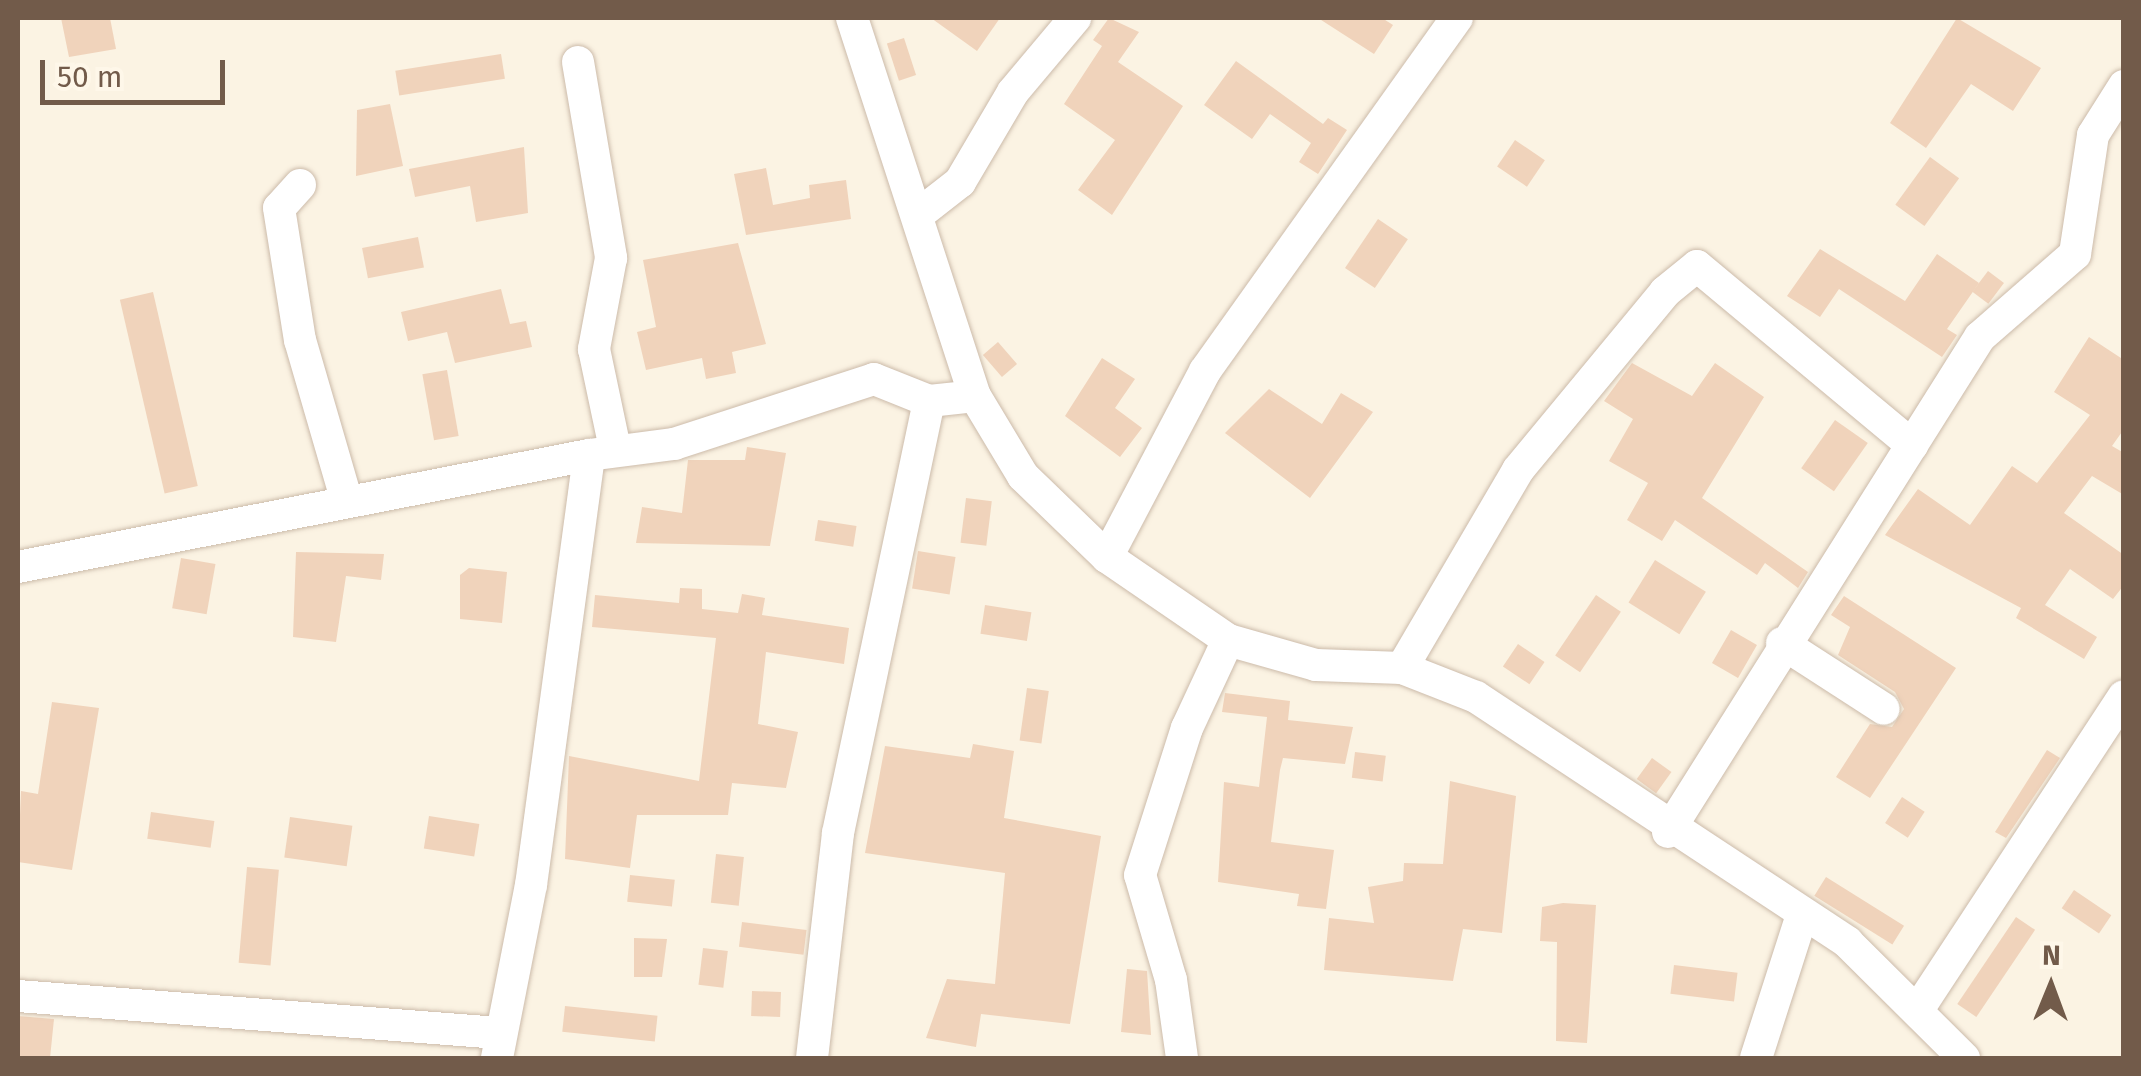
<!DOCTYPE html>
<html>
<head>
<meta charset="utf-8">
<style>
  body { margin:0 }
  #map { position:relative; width:2141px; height:1076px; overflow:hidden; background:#fbf3e3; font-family:"Fira Sans",sans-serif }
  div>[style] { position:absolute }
  .building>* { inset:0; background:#f0d3bb; transform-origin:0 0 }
  .roads { filter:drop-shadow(0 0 2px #cba) drop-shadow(0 0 2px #cba) }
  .minor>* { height:32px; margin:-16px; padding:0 16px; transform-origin:16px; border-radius:16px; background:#fff }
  span { translate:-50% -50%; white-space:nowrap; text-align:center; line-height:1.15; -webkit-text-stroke:10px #fef7e9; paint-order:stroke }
  .frame { position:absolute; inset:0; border:20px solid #725b4a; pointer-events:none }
  .north { position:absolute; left:2001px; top:936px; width:100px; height:100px; -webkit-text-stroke:8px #fef7e9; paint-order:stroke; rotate:1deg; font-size:28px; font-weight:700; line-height:40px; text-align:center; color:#725b4a }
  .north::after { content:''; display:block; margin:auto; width:35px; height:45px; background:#725b4a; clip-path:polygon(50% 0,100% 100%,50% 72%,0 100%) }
  .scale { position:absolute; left:40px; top:60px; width:185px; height:45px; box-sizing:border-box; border:5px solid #725b4a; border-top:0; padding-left:12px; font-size:30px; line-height:35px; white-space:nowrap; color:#725b4a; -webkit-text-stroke:8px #fef7e9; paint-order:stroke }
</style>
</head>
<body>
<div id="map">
  <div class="building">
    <i style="clip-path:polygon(61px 18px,110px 18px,116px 49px,69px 57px)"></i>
    <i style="clip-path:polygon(931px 18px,1000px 18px,977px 51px)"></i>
    <i style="clip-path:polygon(1109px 18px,1139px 32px,1118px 62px,1183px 106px,1112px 215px,1078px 190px,1115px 140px,1064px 104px,1102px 46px,1093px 40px)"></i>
    <i style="clip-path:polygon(1318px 18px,1382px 18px,1393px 25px,1374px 54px)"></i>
    <i style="clip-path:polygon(1957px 18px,2041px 68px,2013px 111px,1971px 84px,1926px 148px,1890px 123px)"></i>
    <i style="left:904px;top:38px;width:39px;height:18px;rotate:72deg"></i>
    <i style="left:501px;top:54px;width:25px;height:107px;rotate:81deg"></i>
    <i style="clip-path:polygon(1236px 61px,1323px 124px,1328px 118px,1347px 130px,1318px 174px,1299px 162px,1311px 143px,1270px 114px,1252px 139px,1204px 105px)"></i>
    <i style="clip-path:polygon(390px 104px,403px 166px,356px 176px,357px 110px)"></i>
    <i style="left:1515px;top:140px;width:36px;height:32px;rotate:34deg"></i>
    <i style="clip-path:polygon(524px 147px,528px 213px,476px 222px,470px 186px,415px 197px,409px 169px)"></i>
    <i style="left:1930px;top:157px;width:36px;height:59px;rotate:36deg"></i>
    <i style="clip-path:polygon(766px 168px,773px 205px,810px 198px,809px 185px,846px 180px,851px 219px,746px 235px,734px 174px)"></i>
    <i style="left:1378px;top:219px;width:36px;height:59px;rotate:34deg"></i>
    <i style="left:418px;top:237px;width:31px;height:57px;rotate:79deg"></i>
    <i style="clip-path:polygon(738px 243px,766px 344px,732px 352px,736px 373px,706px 379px,702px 358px,646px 370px,637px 332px,656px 327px,643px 260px)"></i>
    <i style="clip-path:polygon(1820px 249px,1905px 301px,1937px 254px,1979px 283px,1947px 329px,1957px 335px,1942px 357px,1839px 289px,1820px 317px,1787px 296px)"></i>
    <i style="left:1988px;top:271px;width:20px;height:26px;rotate:37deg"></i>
    <i style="clip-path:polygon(501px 289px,510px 324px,526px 321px,532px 347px,455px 363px,447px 332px,408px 341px,401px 312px)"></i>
    <i style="left:153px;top:292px;width:199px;height:34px;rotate:77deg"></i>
    <i style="clip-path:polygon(2089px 337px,2124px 360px,2124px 429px,2112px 446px,2124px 453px,2124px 495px,2092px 476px,2064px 513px,2124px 555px,2124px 585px,2113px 599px,2070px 569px,2045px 605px,2097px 637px,2084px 659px,2016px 618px,2021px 608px,1885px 535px,1918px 489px,1970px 525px,2012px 466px,2037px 483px,2090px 415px,2054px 392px)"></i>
    <i style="left:998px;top:342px;width:29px;height:20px;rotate:49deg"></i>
    <i style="clip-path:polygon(1102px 358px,1135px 379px,1115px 408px,1142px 428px,1120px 457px,1065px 416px)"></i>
    <i style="clip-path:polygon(1632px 363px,1692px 396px,1715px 363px,1764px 397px,1702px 498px,1808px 572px,1798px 588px,1765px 563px,1757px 575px,1675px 520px,1662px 541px,1627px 520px,1648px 483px,1609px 461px,1633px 419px,1604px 401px)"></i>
    <i style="left:447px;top:370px;width:67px;height:25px;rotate:80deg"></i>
    <i style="clip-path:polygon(1269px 389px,1322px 424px,1341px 393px,1373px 412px,1310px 498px,1225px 433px)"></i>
    <i style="left:1835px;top:420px;width:40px;height:59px;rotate:35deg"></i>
    <i style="clip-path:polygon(747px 447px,786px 453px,770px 546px,636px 543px,642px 507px,682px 513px,688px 460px,745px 460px)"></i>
    <i style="left:966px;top:498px;width:26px;height:45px;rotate:7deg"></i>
    <i style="left:818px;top:520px;width:39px;height:21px;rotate:9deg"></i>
    <i style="left:918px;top:551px;width:38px;height:38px;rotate:9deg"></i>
    <i style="clip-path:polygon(296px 552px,384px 554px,381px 580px,346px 576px,336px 642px,293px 637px)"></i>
    <i style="left:181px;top:558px;width:35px;height:51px;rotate:10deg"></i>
    <i style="left:1655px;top:560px;width:60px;height:50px;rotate:32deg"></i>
    <i style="clip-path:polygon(469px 568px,507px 572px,502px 623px,460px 619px,460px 575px)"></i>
    <i style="clip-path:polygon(680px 588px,702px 589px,702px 609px,738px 613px,742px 594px,765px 598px,762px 615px,849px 628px,844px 664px,766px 652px,758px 724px,798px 732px,786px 788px,732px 783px,728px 815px,637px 815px,630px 868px,565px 859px,569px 756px,699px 781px,716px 638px,592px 627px,595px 595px,679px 603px)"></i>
    <i style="left:1596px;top:595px;width:30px;height:73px;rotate:34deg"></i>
    <i style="clip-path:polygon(1844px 596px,1956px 668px,1870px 798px,1836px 777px,1870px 724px,1892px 727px,1904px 709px,1895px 692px,1838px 655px,1850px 627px,1831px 615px)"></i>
    <i style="left:985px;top:605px;width:47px;height:29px;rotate:9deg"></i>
    <i style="left:1731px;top:630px;width:30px;height:38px;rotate:30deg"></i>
    <i style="left:1518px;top:644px;width:32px;height:27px;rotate:34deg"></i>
    <i style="left:1027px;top:688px;width:22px;height:53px;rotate:8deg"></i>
    <i style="clip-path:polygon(1225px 693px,1290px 701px,1288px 720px,1353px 727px,1345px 764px,1283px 758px,1280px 770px,1271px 842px,1334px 850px,1326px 909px,1297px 906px,1299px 894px,1218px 882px,1224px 782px,1259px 787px,1267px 717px,1222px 712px)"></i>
    <i style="clip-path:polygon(52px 702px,99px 708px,72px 870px,18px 862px,21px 791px,38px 794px)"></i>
    <i style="clip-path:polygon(973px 744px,1014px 751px,1004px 818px,1101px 836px,1070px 1024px,981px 1014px,976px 1047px,926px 1038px,947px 979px,995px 984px,1005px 873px,865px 853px,885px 746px,970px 758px)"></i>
    <i style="clip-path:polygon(2047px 750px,2060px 758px,2006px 838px,1995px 832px)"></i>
    <i style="left:1355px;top:752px;width:31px;height:26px;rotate:7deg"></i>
    <i style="left:1652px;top:758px;width:24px;height:26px;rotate:36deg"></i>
    <i style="clip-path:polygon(1450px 781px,1516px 796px,1502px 933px,1463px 929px,1453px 981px,1324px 970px,1329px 918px,1374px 923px,1368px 887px,1403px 881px,1404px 863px,1443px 864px)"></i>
    <i style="left:1902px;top:797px;width:27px;height:31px;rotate:33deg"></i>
    <i style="left:151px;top:812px;width:64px;height:27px;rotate:8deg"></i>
    <i style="left:429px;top:816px;width:51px;height:33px;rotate:9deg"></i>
    <i style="left:290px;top:817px;width:63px;height:41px;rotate:8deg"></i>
    <i style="left:716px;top:854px;width:28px;height:49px;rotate:6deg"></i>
    <i style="left:247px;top:867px;width:32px;height:96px;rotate:5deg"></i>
    <i style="left:630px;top:875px;width:45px;height:27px;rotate:6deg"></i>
    <i style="left:1826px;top:877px;width:92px;height:22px;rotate:32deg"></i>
    <i style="left:2074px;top:890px;width:45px;height:22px;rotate:34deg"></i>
    <i style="clip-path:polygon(1563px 903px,1596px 905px,1587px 1043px,1556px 1041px,1557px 942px,1540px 941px,1542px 907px)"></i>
    <i style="left:2016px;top:917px;width:23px;height:105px;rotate:34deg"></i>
    <i style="left:742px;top:922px;width:65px;height:25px;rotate:7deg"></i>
    <i style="clip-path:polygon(634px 938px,667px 939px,662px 977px,634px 977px)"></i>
    <i style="left:703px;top:948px;width:25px;height:37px;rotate:7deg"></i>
    <i style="left:1674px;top:965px;width:64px;height:29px;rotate:7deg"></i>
    <i style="clip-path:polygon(1127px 969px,1147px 971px,1151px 1035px,1121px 1032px)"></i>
    <i style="left:752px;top:991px;width:29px;height:25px;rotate:2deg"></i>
    <i style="left:565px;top:1006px;width:93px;height:26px;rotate:6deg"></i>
    <i style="clip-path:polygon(18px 1016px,54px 1019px,50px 1058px,18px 1058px)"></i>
  </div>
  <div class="roads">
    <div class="minor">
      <i style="left:852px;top:18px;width:398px;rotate:72deg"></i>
      <i style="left:975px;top:396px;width:93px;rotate:59deg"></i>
      <i style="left:1023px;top:476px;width:117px;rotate:44deg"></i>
      <i style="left:1107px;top:557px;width:147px;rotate:34.4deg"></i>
      <i style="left:1228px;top:640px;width:91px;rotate:15.9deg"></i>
      <i style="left:1316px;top:665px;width:86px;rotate:2deg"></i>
      <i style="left:1402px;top:668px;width:79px;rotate:21.4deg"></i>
      <i style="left:1476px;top:697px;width:445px;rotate:33.4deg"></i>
      <i style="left:1847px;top:942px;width:165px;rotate:44.8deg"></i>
      <i style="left:578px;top:62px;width:199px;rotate:80.4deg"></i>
      <i style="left:611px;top:258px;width:93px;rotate:100.6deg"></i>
      <i style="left:594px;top:349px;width:102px;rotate:78.1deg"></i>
      <i style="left:300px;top:185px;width:31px;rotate:132deg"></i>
      <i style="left:279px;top:208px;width:134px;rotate:81deg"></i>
      <i style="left:300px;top:340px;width:165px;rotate:73.8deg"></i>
      <i style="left:919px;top:214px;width:52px;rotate:-38deg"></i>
      <i style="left:960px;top:182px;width:104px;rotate:-59.5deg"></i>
      <i style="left:1013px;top:92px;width:97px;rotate:-50deg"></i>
      <i style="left:1107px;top:557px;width:210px;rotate:-62.2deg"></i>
      <i style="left:1205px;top:371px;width:434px;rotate:-54.5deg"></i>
      <i style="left:18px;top:567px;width:582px;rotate:-11.1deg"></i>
      <i style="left:1782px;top:643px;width:121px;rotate:32.9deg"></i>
      <i style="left:1402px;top:668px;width:229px;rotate:-59.6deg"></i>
      <i style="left:1518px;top:470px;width:231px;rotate:-50.4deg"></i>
      <i style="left:1665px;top:292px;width:41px;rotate:-39.1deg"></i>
      <i style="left:1697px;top:266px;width:280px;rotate:39.8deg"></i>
      <i style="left:1668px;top:832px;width:585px;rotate:-57.78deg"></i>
      <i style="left:1980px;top:337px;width:126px;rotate:-41.1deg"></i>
      <i style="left:2075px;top:254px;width:120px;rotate:-81.4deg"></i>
      <i style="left:2093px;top:135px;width:58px;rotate:-57.7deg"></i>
      <i style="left:18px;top:996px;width:482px;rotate:4.4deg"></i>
      <i style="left:1919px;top:1008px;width:373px;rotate:-56.7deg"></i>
      <i style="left:497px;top:1058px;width:176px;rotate:-78.9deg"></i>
      <i style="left:531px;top:885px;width:434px;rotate:-82.3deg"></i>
      <i style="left:589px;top:455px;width:86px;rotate:-7.4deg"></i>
      <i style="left:674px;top:444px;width:210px;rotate:-18deg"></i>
      <i style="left:874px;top:379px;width:59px;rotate:21.8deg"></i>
      <i style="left:929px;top:401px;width:46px;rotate:-6.2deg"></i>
      <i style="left:812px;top:1058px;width:226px;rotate:-83.4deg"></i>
      <i style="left:838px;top:833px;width:441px;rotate:-78.1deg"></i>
      <i style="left:1182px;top:1058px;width:79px;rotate:-98deg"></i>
      <i style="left:1171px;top:980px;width:109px;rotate:-106.4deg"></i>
      <i style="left:1140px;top:875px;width:154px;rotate:-72.3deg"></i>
      <i style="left:1187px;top:728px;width:97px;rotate:-65deg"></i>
      <i style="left:1756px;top:1058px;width:147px;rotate:-72.2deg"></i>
    </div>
  </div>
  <div class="frame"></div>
  <div class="north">N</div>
  <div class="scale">50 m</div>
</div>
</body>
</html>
